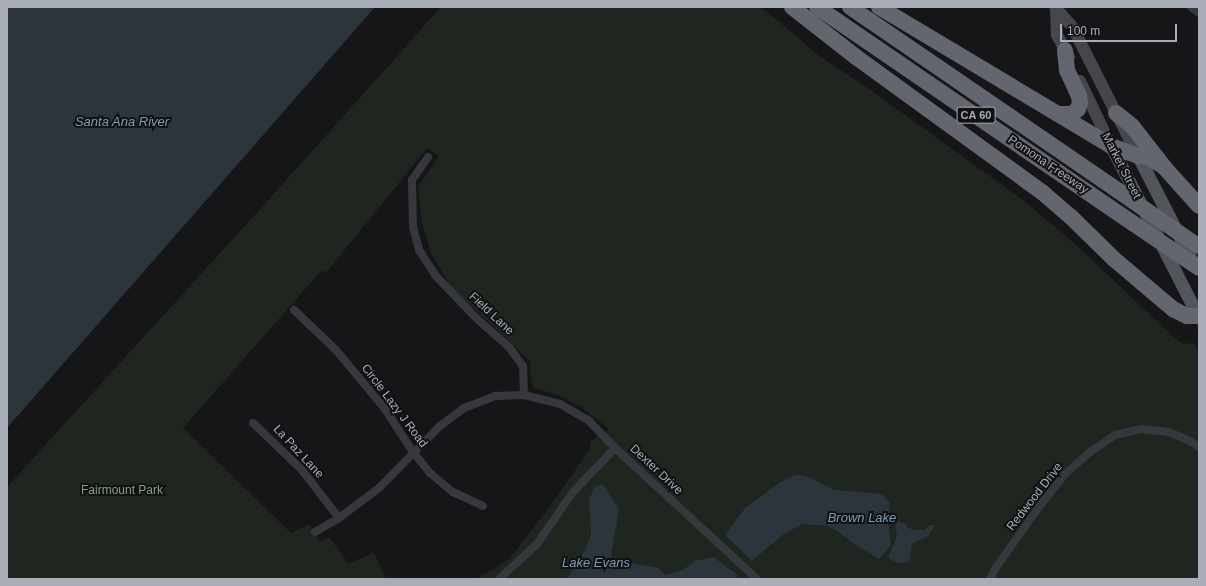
<!DOCTYPE html>
<html>
<head>
<meta charset="utf-8">
<style>
  body { margin:0 }
  #map { position:relative; width:1206px; height:586px; overflow:hidden; background:#161618; font-family:Helvetica,sans-serif }
  div>[style] { position:absolute }
  .green>* { inset:0; background:#1e261f }
  .water>* { inset:0; background:#2c353c }
  .minor>* { height:8px; margin:-4px; padding:0 4px; transform-origin:4px; border-radius:4px; background:#37383d }
  .secondary>* { height:12px; margin:-6px; padding:0 6px; transform-origin:6px; border-radius:6px; background:#45474d }
  .primary>* { height:13px; margin:-6.5px; padding:0 6.5px; transform-origin:6.5px; border-radius:6.5px; background:#53555c }
  .motorway>* { height:16px; margin:-8px; padding:0 8px; transform-origin:8px; border-radius:8px; background:#63666e }
  .motorway-bridge>* { height:16px; margin:-8px; padding:0 8px; transform-origin:8px; border-radius:8px; background:#63666e }
  span { translate:-50% -50%; white-space:nowrap; text-align:center; line-height:1.15; -webkit-text-stroke:4px #111113; paint-order:stroke }
  .shield-label span { padding:1px 3px; background:#111113; border:1px solid; border-radius:3px; -webkit-text-stroke-width:0 }
  .shield-label { font-size:11px; color:#a8adb8; font-weight:700 }
  .street-label { font-size:12px; color:#a8adb8 }
  .park-label { font-size:12px; color:#7fa381 }
  .water-label { font-size:13px; color:#7f9bb3; font-style:italic }
  .frame { position:absolute; inset:0; border:8px solid #a8adb8; pointer-events:none }
  .scale { position:absolute; left:1060px; top:24px; width:117px; height:18px; box-sizing:border-box; border:2px solid #a8adb8; border-top:0; padding-left:5px; font-size:12px; line-height:14px; white-space:nowrap; color:#a8adb8; -webkit-text-stroke:3px #111113; paint-order:stroke }
</style>
</head>
<body>
<div id="map">
  <div class="green">
    <i style="clip-path:polygon(441px 7px,761px 7px,821px 57px,865px 86px,1023px 200px,1073px 242px,1176px 339px,1184px 344px,1193px 343px,1199px 352px,1199px 579px,477px 579px,509px 559px,545px 513px,590px 449px,591px 441px,609px 429px,581px 407px,560px 396px,534px 388px,531px 382px,530px 362px,505px 337px,452px 289px,431px 253px,422px 223px,418px 187px,439px 156px,427px 148px,326px 273px,322px 270px,183px 428px,291px 533px,309px 524px,320px 542px,329px 537px,349px 564px,374px 552px,386px 579px,7px 579px,7px 487px,262px 207px)"></i>
  </div>
  <div class="water">
    <i style="clip-path:polygon(7px 7px,375px 7px,7px 428px)"></i>
    <i style="clip-path:polygon(796px 475px,806px 476px,834px 490px,882px 494px,890px 503px,888px 519px,891px 545px,879px 559px,851px 542px,839px 532px,828px 526px,803px 524px,785px 533px,752px 561px,725px 535px,745px 508px,782px 481px)"></i>
    <i style="clip-path:polygon(603px 484px,619px 510px,611px 556px,615px 560px,658px 568px,665px 575px,683px 570px,695px 561px,713px 557px,738px 575px,736px 579px,567px 579px,585px 550px,591px 534px,589px 499px,595px 487px)"></i>
    <i style="clip-path:polygon(898px 521px,905px 524px,908px 528px,916px 530px,925px 530px,930px 525px,935px 525px,928px 536px,912px 544px,909px 562px,898px 563px,888px 558px,897px 536px,895px 526px)"></i>
  </div>
  <div class="minor">
    <i style="left:1191px;top:7px;width:10px;rotate:37deg"></i>
    <i style="left:428px;top:157px;width:28px;rotate:125deg"></i>
    <i style="left:412px;top:180px;width:47px;rotate:88.8deg"></i>
    <i style="left:413px;top:227px;width:24px;rotate:75deg"></i>
    <i style="left:419px;top:250px;width:31px;rotate:57deg"></i>
    <i style="left:436px;top:276px;width:58px;rotate:46.4deg"></i>
    <i style="left:476px;top:318px;width:44px;rotate:41.3deg"></i>
    <i style="left:509px;top:347px;width:24px;rotate:54deg"></i>
    <i style="left:523px;top:366px;width:29px;rotate:88deg"></i>
    <i style="left:524px;top:395px;width:37px;rotate:14deg"></i>
    <i style="left:560px;top:404px;width:34px;rotate:30deg"></i>
    <i style="left:589px;top:421px;width:37px;rotate:46deg"></i>
    <i style="left:615px;top:448px;width:193px;rotate:42.7deg"></i>
    <i style="left:294px;top:310px;width:58px;rotate:43.6deg"></i>
    <i style="left:336px;top:350px;width:77px;rotate:50.3deg"></i>
    <i style="left:385px;top:409px;width:51px;rotate:56.9deg"></i>
    <i style="left:413px;top:452px;width:27px;rotate:51deg"></i>
    <i style="left:430px;top:473px;width:30px;rotate:40deg"></i>
    <i style="left:453px;top:492px;width:33px;rotate:25deg"></i>
    <i style="left:253px;top:423px;width:68px;rotate:43.8deg"></i>
    <i style="left:302px;top:470px;width:61px;rotate:52.4deg"></i>
    <i style="left:315px;top:532px;width:28px;rotate:-30deg"></i>
    <i style="left:339px;top:518px;width:50px;rotate:-36.9deg"></i>
    <i style="left:379px;top:488px;width:87px;rotate:-45.5deg"></i>
    <i style="left:440px;top:426px;width:30px;rotate:-37deg"></i>
    <i style="left:464px;top:408px;width:33px;rotate:-21deg"></i>
    <i style="left:495px;top:396px;width:29px;rotate:-2deg"></i>
    <i style="left:499px;top:579px;width:52px;rotate:-42.6deg"></i>
    <i style="left:537px;top:544px;width:63px;rotate:-55.3deg"></i>
    <i style="left:573px;top:492px;width:61px;rotate:-46.3deg"></i>
    <i style="left:990px;top:579px;width:11px;rotate:-63deg"></i>
    <i style="left:995px;top:569px;width:76px;rotate:-54.6deg"></i>
    <i style="left:1039px;top:507px;width:42px;rotate:-51.8deg"></i>
    <i style="left:1065px;top:474px;width:33px;rotate:-41deg"></i>
    <i style="left:1090px;top:452px;width:30px;rotate:-34deg"></i>
    <i style="left:1115px;top:435px;width:27px;rotate:-13deg"></i>
    <i style="left:1141px;top:429px;width:28px;rotate:6deg"></i>
    <i style="left:1169px;top:432px;width:23px;rotate:23deg"></i>
    <i style="left:1190px;top:441px;width:11px;rotate:34deg"></i>
  </div>
  <div class="secondary">
    <i style="left:1055px;top:7px;width:28px;rotate:49deg"></i>
    <i style="left:1073px;top:28px;width:144px;rotate:63.1deg"></i>
    <i style="left:1056px;top:9px;width:26px;rotate:88deg"></i>
    <i style="left:1057px;top:35px;width:25px;rotate:61deg"></i>
    <i style="left:1080px;top:81px;width:72px;rotate:64.5deg"></i>
  </div>
  <div class="primary">
    <i style="left:1111px;top:146px;width:193px;rotate:62.9deg"></i>
    <i style="left:1138px;top:156px;width:123px;rotate:62.8deg"></i>
  </div>
  <div class="motorway">
    <i style="left:792px;top:7px;width:81px;rotate:38deg"></i>
    <i style="left:856px;top:57px;width:230px;rotate:36deg"></i>
    <i style="left:1042px;top:192px;width:37px;rotate:41deg"></i>
    <i style="left:1070px;top:216px;width:63px;rotate:44.4deg"></i>
    <i style="left:1115px;top:260px;width:76px;rotate:40.2deg"></i>
    <i style="left:1173px;top:309px;width:16px;rotate:27deg"></i>
    <i style="left:1187px;top:316px;width:12px"></i>
    <i style="left:817px;top:7px;width:384px;rotate:34.4deg"></i>
    <i style="left:850px;top:7px;width:324px;rotate:34.4deg"></i>
    <i style="left:879px;top:7px;width:270px;rotate:30.9deg"></i>
    <i style="left:1111px;top:146px;width:29px;rotate:20deg"></i>
    <i style="left:1138px;top:156px;width:10px;rotate:6deg"></i>
    <i style="left:1148px;top:157px;width:19px;rotate:32deg"></i>
    <i style="left:1116px;top:113px;width:21px;rotate:39deg"></i>
    <i style="left:1132px;top:126px;width:52px;rotate:52deg"></i>
    <i style="left:1164px;top:167px;width:52px;rotate:48.1deg"></i>
    <i style="left:1058px;top:114px;width:14px"></i>
    <i style="left:1072px;top:114px;width:8px;rotate:-40deg"></i>
    <i style="left:1078px;top:109px;width:6px;rotate:-72deg"></i>
    <i style="left:1080px;top:103px;width:7px;rotate:-98deg"></i>
    <i style="left:1079px;top:96px;width:29px;rotate:-115deg"></i>
    <i style="left:1067px;top:70px;width:20px;rotate:-96deg"></i>
  </div>
  <div class="motorway-bridge">
    <i style="left:1117px;top:190px;width:98px;rotate:34.7deg"></i>
    <i style="left:1134px;top:224px;width:78px;rotate:34.1deg"></i>
  </div>
  <div class="shield-label">
    <span style="left:976px;top:115px">CA 60</span>
  </div>
  <div class="street-label">
    <span style="left:1048px;top:165px;rotate:34deg">Pomona Freeway</span>
    <span style="left:1121px;top:166px;rotate:63deg">Market Street</span>
    <span style="left:491px;top:314px;rotate:43deg">Field Lane</span>
    <span style="left:394px;top:406px;rotate:53deg">Circle Lazy J Road</span>
    <span style="left:298px;top:452px;rotate:47deg">La Paz Lane</span>
    <span style="left:656px;top:470px;rotate:43deg">Dexter Drive</span>
    <span style="left:1035px;top:497px;rotate:-52deg">Redwood Drive</span>
  </div>
  <div class="park-label">
    <span style="left:122px;top:491px">Fairmount Park</span>
  </div>
  <div class="water-label">
    <span style="left:122px;top:122px">Santa Ana River</span>
    <span style="left:862px;top:518px">Brown Lake</span>
    <span style="left:596px;top:563px">Lake Evans</span>
  </div>
  <div class="frame"></div>
  <div class="scale">100 m</div>
</div>
</body>
</html>
